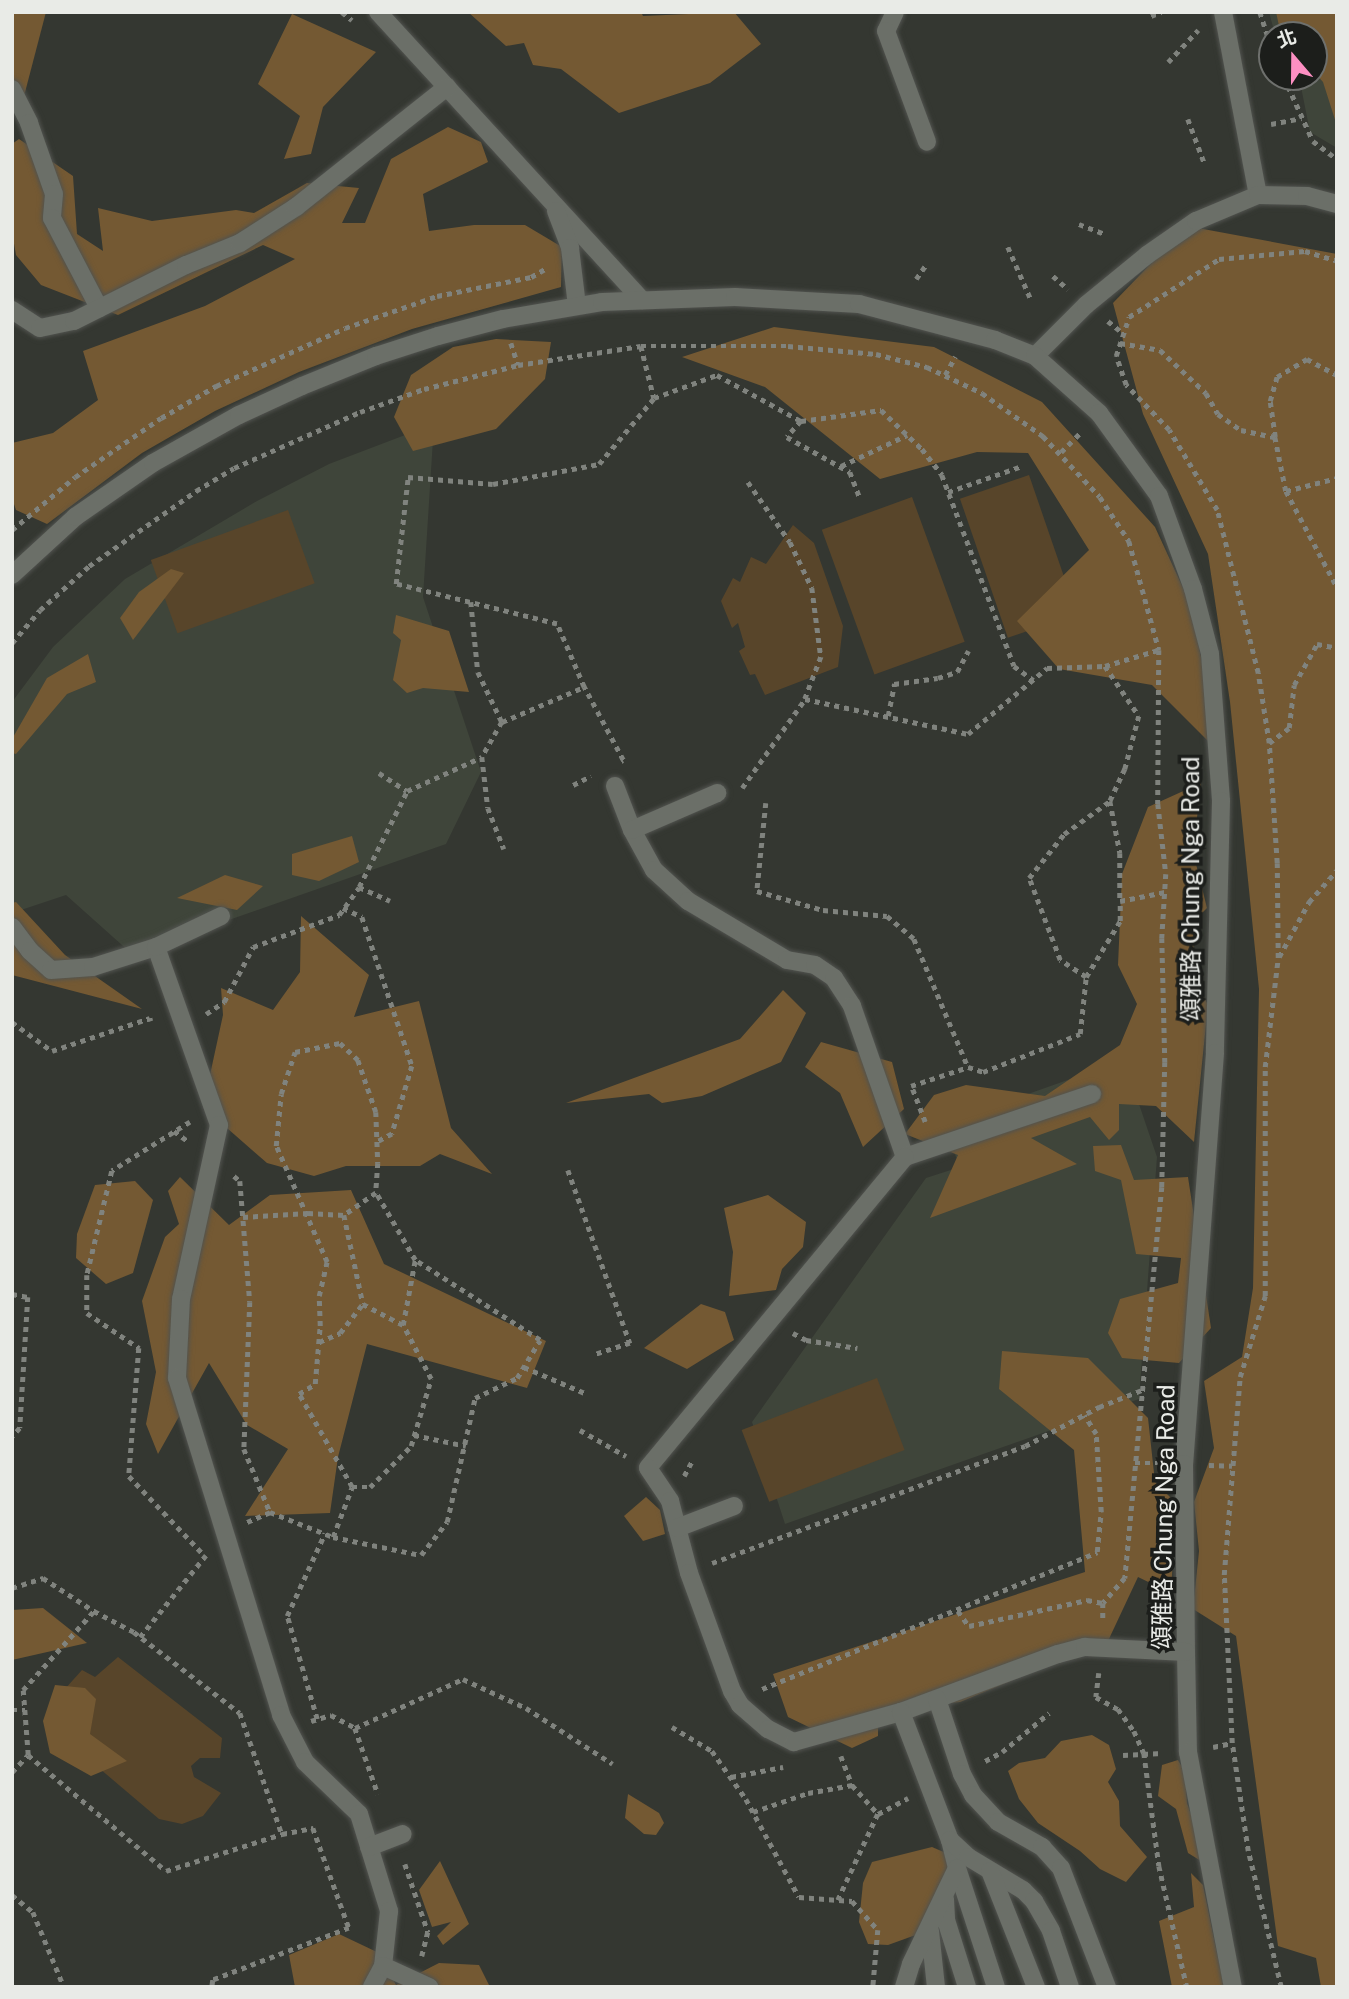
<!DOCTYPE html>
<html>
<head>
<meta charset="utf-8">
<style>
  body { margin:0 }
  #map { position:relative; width:1349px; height:1999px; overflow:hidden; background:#343731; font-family:"Public Sans","Noto Sans TC",sans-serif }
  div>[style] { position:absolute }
  .built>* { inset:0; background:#3f453a }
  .green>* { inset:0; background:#58452a; transform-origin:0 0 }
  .forest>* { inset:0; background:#745933 }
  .path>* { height:4.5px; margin-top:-2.25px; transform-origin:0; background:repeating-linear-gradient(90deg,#80837e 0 5px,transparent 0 10px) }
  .roads { filter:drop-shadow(0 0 2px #51534f) drop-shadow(0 0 2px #51534f) }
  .minor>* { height:18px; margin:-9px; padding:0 9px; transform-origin:9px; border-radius:9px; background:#6b6f68 }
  span { translate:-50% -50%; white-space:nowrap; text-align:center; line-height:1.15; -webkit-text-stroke:7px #1c1e1b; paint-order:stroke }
  .street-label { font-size:24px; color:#e9ebe7 }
  .frame { position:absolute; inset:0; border:14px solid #e9ebe7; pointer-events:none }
  .north { position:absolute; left:1258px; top:21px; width:70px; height:70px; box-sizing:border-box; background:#1c1e1b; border:2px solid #6e706d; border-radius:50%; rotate:340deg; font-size:19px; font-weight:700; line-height:28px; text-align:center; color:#e9ebe7 }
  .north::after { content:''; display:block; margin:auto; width:24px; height:32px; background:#fc8fc2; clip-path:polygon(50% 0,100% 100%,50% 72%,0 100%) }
</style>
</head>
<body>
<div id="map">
  <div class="built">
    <i style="clip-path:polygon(1269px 12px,1337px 12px,1337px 148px,1310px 132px,1299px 77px,1314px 77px,1314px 35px,1288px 22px,1273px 27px)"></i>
    <i style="clip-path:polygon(434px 424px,423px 597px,481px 772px,446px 844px,132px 954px,66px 895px,12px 913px,12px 702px,53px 647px,125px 579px,257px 501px,329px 464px)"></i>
    <i style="clip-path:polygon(1124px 1060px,1157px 1157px,1139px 1399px,785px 1524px,752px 1422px,926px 1178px,960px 1167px,943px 1124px)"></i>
  </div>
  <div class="green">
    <i style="left:1029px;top:475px;width:147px;height:73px;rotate:71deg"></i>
    <i style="left:912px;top:497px;width:154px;height:96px;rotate:70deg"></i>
    <i style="left:288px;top:510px;width:78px;height:146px;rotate:70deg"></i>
    <i style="clip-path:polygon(793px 525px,814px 543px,843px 626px,838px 667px,765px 695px,755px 674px,750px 675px,739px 651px,745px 647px,738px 623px,732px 628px,721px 601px,733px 578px,740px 582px,751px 557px,766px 564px)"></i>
    <i style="left:877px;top:1378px;width:77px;height:145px;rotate:69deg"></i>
    <i style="clip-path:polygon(118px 1657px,222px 1738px,220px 1758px,200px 1758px,191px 1766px,194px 1777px,221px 1793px,203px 1816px,182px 1824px,159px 1819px,60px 1735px,64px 1690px,82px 1670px,95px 1677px)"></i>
  </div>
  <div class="forest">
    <i style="clip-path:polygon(12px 12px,46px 12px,23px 100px,12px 115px)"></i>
    <i style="clip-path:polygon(468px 12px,641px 12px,643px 16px,734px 12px,761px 44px,710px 83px,619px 113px,561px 69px,533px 65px,524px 43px,506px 46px)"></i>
    <i style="clip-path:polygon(1276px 12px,1337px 12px,1337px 126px,1323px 82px,1314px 72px,1314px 35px,1281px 35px)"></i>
    <i style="clip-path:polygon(292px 14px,376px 52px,323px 107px,311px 154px,284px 159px,300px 116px,258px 84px)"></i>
    <i style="clip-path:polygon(448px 127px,481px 142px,488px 162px,423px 194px,429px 231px,474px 225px,525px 225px,562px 247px,561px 287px,412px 329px,299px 372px,215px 411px,142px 453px,47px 524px,16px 510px,12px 498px,12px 443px,53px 433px,98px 400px,83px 351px,205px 306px,295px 259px,263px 245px,118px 315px,41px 285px,16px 255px,12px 232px,12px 144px,19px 139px,73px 176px,77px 234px,103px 251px,98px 208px,152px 221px,236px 210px,254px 213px,307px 183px,359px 188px,342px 223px,365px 223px,391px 159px)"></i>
    <i style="clip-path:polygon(1187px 226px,1337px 254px,1337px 1987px,1321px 1987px,1316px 1958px,1278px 1946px,1236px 1636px,1193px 1609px,1199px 1551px,1194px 1502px,1214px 1448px,1204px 1381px,1242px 1357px,1253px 1288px,1259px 989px,1230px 702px,1208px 554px,1143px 414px,1113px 303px)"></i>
    <i style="clip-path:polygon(774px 327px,934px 347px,1042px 402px,1155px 527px,1190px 603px,1204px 672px,1211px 744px,1152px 685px,1059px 669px,1017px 621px,1089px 550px,1028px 453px,977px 452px,880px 479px,765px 387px,682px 357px)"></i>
    <i style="clip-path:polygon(496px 339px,551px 342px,545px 379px,496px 429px,413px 451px,394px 417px,411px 375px,453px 347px)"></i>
    <i style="clip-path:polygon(171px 569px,184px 573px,133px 640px,120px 618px,139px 592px)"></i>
    <i style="clip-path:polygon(396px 615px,449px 631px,469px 692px,423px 688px,407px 693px,393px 680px,401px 640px,393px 633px)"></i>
    <i style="clip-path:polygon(88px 654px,96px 682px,67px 694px,16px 754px,12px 753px,12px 739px,47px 678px)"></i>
    <i style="clip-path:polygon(1201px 783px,1193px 852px,1207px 908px,1193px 922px,1194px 977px,1208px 1005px,1194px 1142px,1156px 1106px,1119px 1104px,1119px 1130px,1109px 1140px,1090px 1117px,1031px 1138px,1077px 1164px,930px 1218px,958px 1155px,905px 1134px,934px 1095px,966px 1085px,1045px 1096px,1120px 1045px,1137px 1004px,1118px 965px,1122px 874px,1148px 807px)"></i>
    <i style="clip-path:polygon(352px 836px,359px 862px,319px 881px,292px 875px,292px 854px)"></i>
    <i style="clip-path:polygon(225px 875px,263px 886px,237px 910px,177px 898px)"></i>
    <i style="clip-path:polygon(16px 902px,65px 955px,142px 1009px,12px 975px,12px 903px)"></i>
    <i style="clip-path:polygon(301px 916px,369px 975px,354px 1017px,419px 1001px,451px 1128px,492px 1174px,440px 1154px,420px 1166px,346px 1166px,314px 1176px,267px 1163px,203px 1107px,223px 1015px,221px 988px,273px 1010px,300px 972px)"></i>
    <i style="clip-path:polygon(783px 990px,806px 1013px,781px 1062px,702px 1096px,662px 1103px,649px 1094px,566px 1103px,740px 1039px)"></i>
    <i style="clip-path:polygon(821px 1042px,892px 1062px,904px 1109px,863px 1147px,840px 1093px,805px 1067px)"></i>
    <i style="clip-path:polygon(1121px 1145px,1134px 1180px,1188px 1177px,1211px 1328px,1179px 1363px,1122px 1358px,1108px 1333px,1120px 1299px,1178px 1283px,1181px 1258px,1136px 1254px,1121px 1180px,1095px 1171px,1093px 1146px)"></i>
    <i style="clip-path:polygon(180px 1177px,229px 1225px,270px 1195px,351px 1190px,384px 1264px,546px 1341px,527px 1388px,367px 1344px,338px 1457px,330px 1513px,245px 1516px,288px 1449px,247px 1425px,209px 1363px,158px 1454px,146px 1424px,156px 1372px,142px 1301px,165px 1237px,179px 1224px,168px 1191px)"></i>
    <i style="clip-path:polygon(135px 1181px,153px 1200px,133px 1273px,106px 1284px,76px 1258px,77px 1234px,95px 1185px)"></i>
    <i style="clip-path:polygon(768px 1195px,806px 1222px,803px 1247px,782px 1269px,776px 1290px,729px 1296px,733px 1252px,724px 1208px)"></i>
    <i style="clip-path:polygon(701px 1304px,725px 1312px,734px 1340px,687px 1369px,644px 1348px)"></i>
    <i style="clip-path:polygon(1002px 1351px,1088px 1358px,1148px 1418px,1155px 1482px,1176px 1503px,1171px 1593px,1138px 1577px,1108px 1641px,960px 1702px,878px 1710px,878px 1736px,852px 1748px,788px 1717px,773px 1674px,1085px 1572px,1074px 1450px,999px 1389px)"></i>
    <i style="clip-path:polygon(646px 1497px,660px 1510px,665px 1534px,643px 1541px,624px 1516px)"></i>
    <i style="clip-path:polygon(43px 1608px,87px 1643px,12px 1660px,12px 1610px)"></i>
    <i style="clip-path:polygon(55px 1685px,85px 1688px,96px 1699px,90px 1734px,127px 1761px,91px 1776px,50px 1753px,43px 1721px)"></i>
    <i style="clip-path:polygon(1092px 1735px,1109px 1745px,1116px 1769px,1108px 1782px,1119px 1801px,1120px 1826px,1147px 1857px,1126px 1882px,1100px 1869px,1080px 1851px,1038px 1823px,1019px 1799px,1008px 1771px,1019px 1763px,1045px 1758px,1061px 1741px)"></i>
    <i style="clip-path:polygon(1178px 1760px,1185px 1772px,1187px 1803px,1200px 1840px,1201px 1861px,1188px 1853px,1176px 1809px,1158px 1796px,1162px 1765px)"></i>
    <i style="clip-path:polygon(628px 1794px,659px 1813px,664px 1823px,656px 1835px,644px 1834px,625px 1818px)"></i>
    <i style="clip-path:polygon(932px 1847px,946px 1853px,951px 1884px,924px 1932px,888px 1945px,868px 1944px,859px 1922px,863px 1883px,872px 1862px)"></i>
    <i style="clip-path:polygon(440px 1861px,469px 1924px,443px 1945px,437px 1936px,451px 1922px,432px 1927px,419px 1890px)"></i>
    <i style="clip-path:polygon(1191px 1873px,1203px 1885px,1224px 1987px,1172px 1987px,1159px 1921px,1194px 1907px)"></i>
    <i style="clip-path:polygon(339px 1934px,379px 1953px,396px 1985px,439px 1963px,479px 1965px,490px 1987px,295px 1987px,289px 1955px)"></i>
  </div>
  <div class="path">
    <i style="left:342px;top:12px;width:13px;rotate:39deg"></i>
    <i style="left:1260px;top:12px;width:39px;rotate:72deg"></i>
    <i style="left:1151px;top:16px;width:11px;rotate:-22deg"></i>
    <i style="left:1168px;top:62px;width:44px;rotate:-46.8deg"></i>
    <i style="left:1284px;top:77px;width:70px;rotate:65.6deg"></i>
    <i style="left:1313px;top:141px;width:30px;rotate:37deg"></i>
    <i style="left:1188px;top:119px;width:46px;rotate:69.6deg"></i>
    <i style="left:1271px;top:124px;width:31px;rotate:-11deg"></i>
    <i style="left:1079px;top:224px;width:26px;rotate:21deg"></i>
    <i style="left:1008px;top:247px;width:55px;rotate:66.3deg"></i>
    <i style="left:1053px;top:276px;width:20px;rotate:41deg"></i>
    <i style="left:916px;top:279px;width:16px;rotate:-55deg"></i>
    <i style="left:1108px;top:321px;width:19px;rotate:39deg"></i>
    <i style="left:511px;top:343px;width:23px;rotate:72deg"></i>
    <i style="left:1120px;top:343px;width:41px;rotate:9.9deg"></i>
    <i style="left:1160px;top:350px;width:63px;rotate:43.1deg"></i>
    <i style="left:1206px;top:393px;width:24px;rotate:60deg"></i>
    <i style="left:1218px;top:414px;width:28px;rotate:35deg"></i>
    <i style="left:1241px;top:430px;width:35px;rotate:12deg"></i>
    <i style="left:1275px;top:437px;width:55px;rotate:78.5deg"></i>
    <i style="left:1286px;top:491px;width:109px;rotate:62deg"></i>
    <i style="left:641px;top:346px;width:54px;rotate:76deg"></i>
    <i style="left:654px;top:398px;width:67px;rotate:-20.1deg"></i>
    <i style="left:717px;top:375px;width:96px;rotate:28.7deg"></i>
    <i style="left:801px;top:421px;width:21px;rotate:131deg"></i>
    <i style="left:787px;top:437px;width:72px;rotate:29.1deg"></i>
    <i style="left:850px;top:472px;width:28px;rotate:69deg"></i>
    <i style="left:945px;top:375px;width:21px;rotate:-61deg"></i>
    <i style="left:801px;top:421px;width:81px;rotate:-7.8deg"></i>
    <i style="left:881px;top:410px;width:57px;rotate:43.6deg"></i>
    <i style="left:922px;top:449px;width:33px;rotate:52deg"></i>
    <i style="left:942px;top:475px;width:204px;rotate:69.3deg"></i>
    <i style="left:1014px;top:666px;width:24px;rotate:36deg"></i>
    <i style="left:1275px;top:437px;width:36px;rotate:-98deg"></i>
    <i style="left:1270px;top:401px;width:25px;rotate:-74deg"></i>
    <i style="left:1277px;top:377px;width:35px;rotate:-31deg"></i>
    <i style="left:1307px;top:359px;width:34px;rotate:28deg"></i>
    <i style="left:1061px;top:452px;width:30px;rotate:-45deg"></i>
    <i style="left:841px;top:466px;width:73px;rotate:-25.2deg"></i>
    <i style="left:748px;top:482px;width:73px;rotate:55deg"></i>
    <i style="left:790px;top:542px;width:51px;rotate:64.4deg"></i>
    <i style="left:812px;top:588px;width:70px;rotate:82.6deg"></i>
    <i style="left:821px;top:657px;width:45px;rotate:110.9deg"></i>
    <i style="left:1286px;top:491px;width:53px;rotate:-14.3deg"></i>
    <i style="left:948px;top:492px;width:78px;rotate:-19.4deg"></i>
    <i style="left:12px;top:530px;width:82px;rotate:-40.1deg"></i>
    <i style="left:75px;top:477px;width:104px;rotate:-34.5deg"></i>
    <i style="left:161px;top:418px;width:64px;rotate:-30.2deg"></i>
    <i style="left:216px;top:386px;width:141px;rotate:-24.2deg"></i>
    <i style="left:345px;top:328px;width:97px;rotate:-19.2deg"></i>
    <i style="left:437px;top:296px;width:96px;rotate:-11.4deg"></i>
    <i style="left:531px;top:277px;width:16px;rotate:-30deg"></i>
    <i style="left:471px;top:602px;width:70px;rotate:84.3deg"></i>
    <i style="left:478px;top:672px;width:55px;rotate:64.4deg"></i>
    <i style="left:502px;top:722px;width:89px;rotate:-23.1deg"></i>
    <i style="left:12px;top:643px;width:43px;rotate:-49.7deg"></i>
    <i style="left:40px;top:610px;width:66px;rotate:-41.9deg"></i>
    <i style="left:89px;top:566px;width:131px;rotate:-35deg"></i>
    <i style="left:196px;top:491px;width:44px;rotate:-31.2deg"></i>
    <i style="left:234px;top:468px;width:138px;rotate:-24deg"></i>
    <i style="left:360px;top:412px;width:68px;rotate:-19.8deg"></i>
    <i style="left:424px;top:389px;width:97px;rotate:-14.3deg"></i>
    <i style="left:518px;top:365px;width:124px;rotate:-8.8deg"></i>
    <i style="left:641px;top:346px;width:147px"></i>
    <i style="left:788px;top:346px;width:88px;rotate:5.2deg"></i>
    <i style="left:876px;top:354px;width:53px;rotate:14.3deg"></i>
    <i style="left:927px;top:367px;width:61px;rotate:25.3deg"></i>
    <i style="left:982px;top:393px;width:75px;rotate:35.2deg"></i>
    <i style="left:1043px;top:436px;width:83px;rotate:46.9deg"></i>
    <i style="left:1100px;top:497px;width:53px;rotate:56.6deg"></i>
    <i style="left:1129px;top:541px;width:113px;rotate:74.6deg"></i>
    <i style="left:1159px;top:650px;width:154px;rotate:90.4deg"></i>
    <i style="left:1158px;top:804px;width:70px;rotate:83.5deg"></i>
    <i style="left:1166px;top:874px;width:64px;rotate:93.6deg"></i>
    <i style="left:1162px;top:938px;width:124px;rotate:88.6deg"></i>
    <i style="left:1165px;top:1062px;width:125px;rotate:91.4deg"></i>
    <i style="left:1162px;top:1187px;width:393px;rotate:95.4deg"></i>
    <i style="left:1125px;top:1578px;width:33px;rotate:131deg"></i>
    <i style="left:1103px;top:1603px;width:19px;rotate:90deg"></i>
    <i style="left:1105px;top:666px;width:60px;rotate:55.8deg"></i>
    <i style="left:1139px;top:716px;width:55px;rotate:104.8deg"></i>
    <i style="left:1125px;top:769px;width:35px;rotate:115deg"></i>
    <i style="left:1110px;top:801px;width:53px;rotate:79.1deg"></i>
    <i style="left:1120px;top:853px;width:48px;rotate:90deg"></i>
    <i style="left:888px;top:716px;width:33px;rotate:-79deg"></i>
    <i style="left:894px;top:684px;width:44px;rotate:-7.8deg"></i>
    <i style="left:938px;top:678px;width:20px;rotate:-18deg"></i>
    <i style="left:957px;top:672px;width:24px;rotate:-62deg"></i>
    <i style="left:502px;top:722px;width:40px;rotate:119.7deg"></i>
    <i style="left:482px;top:757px;width:51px;rotate:83.3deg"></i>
    <i style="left:488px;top:808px;width:44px;rotate:68.7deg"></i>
    <i style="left:1269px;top:743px;width:25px;rotate:-37deg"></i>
    <i style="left:1289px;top:728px;width:43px;rotate:-83.4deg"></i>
    <i style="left:1294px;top:685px;width:47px;rotate:-60.7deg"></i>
    <i style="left:1317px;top:644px;width:20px;rotate:11deg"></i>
    <i style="left:621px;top:761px;width:2px;rotate:-27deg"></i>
    <i style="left:623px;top:760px;width:83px;rotate:-118.1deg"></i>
    <i style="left:584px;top:687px;width:69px;rotate:-113.2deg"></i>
    <i style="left:557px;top:624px;width:166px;rotate:-166deg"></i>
    <i style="left:396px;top:584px;width:108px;rotate:-83.6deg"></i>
    <i style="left:408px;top:477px;width:85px;rotate:4.7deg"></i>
    <i style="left:493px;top:484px;width:108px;rotate:-10.7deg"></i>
    <i style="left:599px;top:464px;width:86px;rotate:-50.2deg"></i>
    <i style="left:379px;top:773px;width:33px;rotate:33deg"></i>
    <i style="left:573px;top:785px;width:20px;rotate:-27deg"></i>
    <i style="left:742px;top:788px;width:109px;rotate:-54.7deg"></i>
    <i style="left:805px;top:699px;width:167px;rotate:12.1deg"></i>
    <i style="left:968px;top:734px;width:103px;rotate:-39.9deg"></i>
    <i style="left:1047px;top:668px;width:58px;rotate:-2deg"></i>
    <i style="left:1105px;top:666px;width:55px;rotate:-16.8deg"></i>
    <i style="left:766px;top:803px;width:88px;rotate:95.8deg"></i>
    <i style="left:757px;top:891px;width:69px;rotate:16.1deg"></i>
    <i style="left:823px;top:910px;width:64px;rotate:5.4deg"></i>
    <i style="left:887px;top:916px;width:35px;rotate:40deg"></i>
    <i style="left:914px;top:939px;width:139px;rotate:67.1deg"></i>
    <i style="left:359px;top:887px;width:107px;rotate:-63.4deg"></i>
    <i style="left:407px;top:791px;width:82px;rotate:-24.4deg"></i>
    <i style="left:343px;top:908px;width:21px;rotate:25deg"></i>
    <i style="left:362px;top:917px;width:157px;rotate:71.4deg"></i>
    <i style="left:412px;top:1066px;width:71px;rotate:106.4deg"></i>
    <i style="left:392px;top:1134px;width:17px;rotate:152deg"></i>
    <i style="left:1279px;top:957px;width:63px;rotate:-61.4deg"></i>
    <i style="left:1309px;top:902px;width:43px;rotate:-48.8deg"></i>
    <i style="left:1086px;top:977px;width:31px;rotate:-147deg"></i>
    <i style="left:1060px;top:960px;width:88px;rotate:-110.7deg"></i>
    <i style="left:1029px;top:878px;width:56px;rotate:-51.5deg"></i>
    <i style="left:1064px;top:834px;width:57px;rotate:-35.7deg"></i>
    <i style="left:206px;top:1014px;width:22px;rotate:-34deg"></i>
    <i style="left:224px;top:1002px;width:62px;rotate:-62.2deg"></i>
    <i style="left:253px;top:947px;width:92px;rotate:-20.4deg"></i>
    <i style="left:339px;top:915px;width:34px;rotate:-54deg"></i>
    <i style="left:359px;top:887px;width:34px;rotate:24deg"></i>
    <i style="left:12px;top:1022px;width:49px;rotate:35.9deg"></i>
    <i style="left:52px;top:1051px;width:103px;rotate:-18.6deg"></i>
    <i style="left:150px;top:1018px;width:3px;rotate:72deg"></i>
    <i style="left:190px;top:1122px;width:92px;rotate:147.9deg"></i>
    <i style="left:112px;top:1171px;width:107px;rotate:103.5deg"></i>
    <i style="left:87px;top:1275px;width:38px;rotate:90deg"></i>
    <i style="left:87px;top:1313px;width:63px;rotate:33.9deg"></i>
    <i style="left:139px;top:1348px;width:128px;rotate:94.5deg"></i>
    <i style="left:129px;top:1476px;width:106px;rotate:46.5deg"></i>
    <i style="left:925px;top:1122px;width:39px;rotate:-111deg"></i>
    <i style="left:911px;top:1086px;width:60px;rotate:-18.4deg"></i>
    <i style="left:968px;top:1067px;width:16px;rotate:18deg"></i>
    <i style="left:983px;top:1072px;width:104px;rotate:-21.4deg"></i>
    <i style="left:1080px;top:1034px;width:57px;rotate:-84deg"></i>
    <i style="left:1086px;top:977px;width:66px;rotate:-58.7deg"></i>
    <i style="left:1120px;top:921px;width:20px;rotate:-90deg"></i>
    <i style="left:1120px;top:901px;width:46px;rotate:-11.3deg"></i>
    <i style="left:174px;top:1131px;width:17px;rotate:36deg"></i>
    <i style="left:568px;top:1170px;width:184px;rotate:70.3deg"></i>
    <i style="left:630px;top:1343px;width:38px;rotate:162deg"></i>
    <i style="left:234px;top:1176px;width:8px;rotate:40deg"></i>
    <i style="left:240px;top:1181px;width:121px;rotate:85.3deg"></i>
    <i style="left:250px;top:1302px;width:147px;rotate:92.3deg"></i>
    <i style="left:244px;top:1449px;width:68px;rotate:67.6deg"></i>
    <i style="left:243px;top:1217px;width:65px;rotate:-3.5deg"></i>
    <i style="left:308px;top:1213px;width:36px;rotate:3deg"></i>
    <i style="left:344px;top:1215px;width:91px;rotate:77.9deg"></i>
    <i style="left:12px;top:1294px;width:16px;rotate:11deg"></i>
    <i style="left:28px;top:1297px;width:131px;rotate:93.5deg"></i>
    <i style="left:20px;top:1428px;width:12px;rotate:132deg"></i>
    <i style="left:793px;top:1333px;width:15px;rotate:28deg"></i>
    <i style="left:806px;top:1340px;width:52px;rotate:8.9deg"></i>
    <i style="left:319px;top:1342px;width:23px;rotate:-23deg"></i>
    <i style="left:340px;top:1333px;width:37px;rotate:-52deg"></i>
    <i style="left:363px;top:1304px;width:45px;rotate:27.7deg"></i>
    <i style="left:524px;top:1367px;width:69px;rotate:23.2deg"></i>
    <i style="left:580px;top:1430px;width:53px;rotate:29.5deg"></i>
    <i style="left:414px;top:1435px;width:53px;rotate:11.9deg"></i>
    <i style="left:1135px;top:1463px;width:23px"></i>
    <i style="left:1209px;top:1465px;width:23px;rotate:2deg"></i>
    <i style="left:684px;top:1476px;width:19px;rotate:-62deg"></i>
    <i style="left:352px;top:1487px;width:18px"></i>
    <i style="left:370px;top:1487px;width:58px;rotate:-45deg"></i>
    <i style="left:411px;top:1446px;width:70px;rotate:-73.4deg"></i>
    <i style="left:431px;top:1379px;width:61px;rotate:-117.4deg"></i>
    <i style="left:403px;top:1325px;width:66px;rotate:-79.5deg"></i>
    <i style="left:415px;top:1260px;width:78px;rotate:-120.2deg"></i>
    <i style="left:247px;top:1522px;width:25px;rotate:-23deg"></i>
    <i style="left:270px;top:1512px;width:68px;rotate:21.6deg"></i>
    <i style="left:333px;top:1537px;width:53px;rotate:-69.2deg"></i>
    <i style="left:352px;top:1487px;width:107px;rotate:-119.7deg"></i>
    <i style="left:299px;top:1394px;width:19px;rotate:-32deg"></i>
    <i style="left:315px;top:1384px;width:58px;rotate:-85.1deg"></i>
    <i style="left:320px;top:1326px;width:30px;rotate:-92deg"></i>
    <i style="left:319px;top:1296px;width:35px;rotate:-77deg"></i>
    <i style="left:327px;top:1262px;width:127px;rotate:-113.7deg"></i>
    <i style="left:276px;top:1146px;width:52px;rotate:-84.5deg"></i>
    <i style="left:281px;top:1094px;width:44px;rotate:-71.6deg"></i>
    <i style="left:295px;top:1052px;width:46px;rotate:-11.3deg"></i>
    <i style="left:340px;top:1043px;width:25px;rotate:43deg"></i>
    <i style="left:358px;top:1060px;width:55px;rotate:70.9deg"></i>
    <i style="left:376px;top:1112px;width:51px;rotate:87.8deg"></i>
    <i style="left:378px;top:1163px;width:30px;rotate:94deg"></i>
    <i style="left:376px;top:1193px;width:39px;rotate:145deg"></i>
    <i style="left:333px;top:1537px;width:90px;rotate:11.6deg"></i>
    <i style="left:421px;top:1555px;width:42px;rotate:-51.8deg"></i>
    <i style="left:447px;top:1522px;width:127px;rotate:-77.3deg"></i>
    <i style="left:475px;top:1398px;width:47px;rotate:-25.5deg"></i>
    <i style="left:517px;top:1378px;width:44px;rotate:-58.8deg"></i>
    <i style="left:540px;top:1340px;width:148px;rotate:-147.4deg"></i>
    <i style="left:712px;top:1563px;width:334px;rotate:-20.5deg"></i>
    <i style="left:1025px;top:1446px;width:84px;rotate:-27.8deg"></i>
    <i style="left:1099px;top:1407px;width:46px;rotate:-21.6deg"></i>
    <i style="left:12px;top:1588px;width:33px;rotate:-18deg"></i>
    <i style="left:43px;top:1578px;width:61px;rotate:32.9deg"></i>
    <i style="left:958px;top:1611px;width:19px;rotate:54deg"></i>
    <i style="left:969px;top:1626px;width:121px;rotate:-12.4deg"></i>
    <i style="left:1087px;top:1600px;width:16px;rotate:11deg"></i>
    <i style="left:140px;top:1637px;width:105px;rotate:-51.2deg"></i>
    <i style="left:1099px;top:1673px;width:24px;rotate:97deg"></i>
    <i style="left:1096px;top:1697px;width:25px;rotate:29deg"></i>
    <i style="left:1118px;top:1709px;width:27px;rotate:54deg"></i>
    <i style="left:1134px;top:1731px;width:24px;rotate:66deg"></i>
    <i style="left:1144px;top:1753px;width:114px;rotate:82.4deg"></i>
    <i style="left:1159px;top:1866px;width:124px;rotate:77deg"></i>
    <i style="left:762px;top:1689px;width:362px;rotate:-22.2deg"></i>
    <i style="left:1097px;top:1552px;width:40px;rotate:-84.3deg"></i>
    <i style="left:1101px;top:1512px;width:78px;rotate:-93.7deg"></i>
    <i style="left:1096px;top:1434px;width:22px;rotate:-122deg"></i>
    <i style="left:12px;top:1710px;width:13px"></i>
    <i style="left:317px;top:1719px;width:107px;rotate:-106.2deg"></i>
    <i style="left:287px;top:1616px;width:91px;rotate:-65.4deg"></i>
    <i style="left:311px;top:1721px;width:21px;rotate:-17deg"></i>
    <i style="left:331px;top:1715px;width:27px;rotate:28deg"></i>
    <i style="left:355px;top:1728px;width:119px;rotate:-24.4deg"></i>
    <i style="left:463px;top:1679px;width:69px;rotate:24.7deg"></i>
    <i style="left:526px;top:1708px;width:103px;rotate:32.8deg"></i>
    <i style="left:672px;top:1727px;width:47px;rotate:31deg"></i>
    <i style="left:712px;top:1751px;width:59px;rotate:54.7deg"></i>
    <i style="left:746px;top:1799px;width:111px;rotate:61.6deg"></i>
    <i style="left:799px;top:1897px;width:53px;rotate:4.3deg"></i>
    <i style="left:852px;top:1901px;width:39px;rotate:48deg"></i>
    <i style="left:878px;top:1930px;width:57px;rotate:95deg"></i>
    <i style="left:355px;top:1728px;width:70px;rotate:70.8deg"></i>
    <i style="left:1213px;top:1747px;width:19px;rotate:-12deg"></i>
    <i style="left:28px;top:1755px;width:180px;rotate:40deg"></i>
    <i style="left:166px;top:1871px;width:122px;rotate:-17.7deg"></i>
    <i style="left:282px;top:1834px;width:32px;rotate:-11deg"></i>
    <i style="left:313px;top:1828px;width:106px;rotate:70.2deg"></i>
    <i style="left:349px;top:1928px;width:146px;rotate:159.1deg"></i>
    <i style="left:213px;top:1980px;width:7px;rotate:98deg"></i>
    <i style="left:1123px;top:1755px;width:39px;rotate:-3deg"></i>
    <i style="left:841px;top:1756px;width:31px;rotate:69deg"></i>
    <i style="left:985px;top:1761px;width:19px;rotate:-28deg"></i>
    <i style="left:1002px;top:1752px;width:61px;rotate:-39.7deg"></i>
    <i style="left:12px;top:1772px;width:23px;rotate:-47deg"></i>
    <i style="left:28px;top:1755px;width:65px;rotate:-94.4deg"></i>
    <i style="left:23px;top:1690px;width:106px;rotate:-48.1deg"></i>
    <i style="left:94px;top:1611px;width:45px;rotate:27.7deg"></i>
    <i style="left:134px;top:1632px;width:133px;rotate:37.4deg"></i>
    <i style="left:240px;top:1713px;width:128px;rotate:70.9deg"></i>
    <i style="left:731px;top:1777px;width:53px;rotate:-10.9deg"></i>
    <i style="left:753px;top:1812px;width:58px;rotate:-19.1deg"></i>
    <i style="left:808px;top:1793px;width:45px;rotate:-10.3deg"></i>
    <i style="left:852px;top:1785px;width:39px;rotate:48deg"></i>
    <i style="left:878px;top:1814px;width:95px;rotate:114.9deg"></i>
    <i style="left:878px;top:1814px;width:34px;rotate:-28deg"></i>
    <i style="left:405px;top:1864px;width:72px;rotate:71.3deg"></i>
    <i style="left:428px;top:1932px;width:25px;rotate:104deg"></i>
    <i style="left:12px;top:1895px;width:27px;rotate:39deg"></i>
    <i style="left:33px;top:1912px;width:81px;rotate:67.5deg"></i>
    <i style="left:1281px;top:1987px;width:140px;rotate:-103.6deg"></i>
    <i style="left:1248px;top:1851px;width:109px;rotate:-98.4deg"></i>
    <i style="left:1232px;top:1743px;width:168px;rotate:-92.7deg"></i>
    <i style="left:1224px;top:1575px;width:199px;rotate:-85.4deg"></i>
    <i style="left:1240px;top:1377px;width:85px;rotate:-72.8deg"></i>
    <i style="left:1265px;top:1296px;width:229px;rotate:-90deg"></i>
    <i style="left:1265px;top:1067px;width:110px;rotate:-83.2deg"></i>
    <i style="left:1278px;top:958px;width:95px;rotate:-90.6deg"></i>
    <i style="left:1277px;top:863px;width:120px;rotate:-93.8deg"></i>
    <i style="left:1269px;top:743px;width:71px;rotate:-98.9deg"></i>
    <i style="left:1258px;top:673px;width:168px;rotate:-104.1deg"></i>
    <i style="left:1217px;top:510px;width:93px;rotate:-121deg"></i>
    <i style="left:1169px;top:430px;width:62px;rotate:-133.7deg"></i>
    <i style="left:1126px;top:385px;width:31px;rotate:-109deg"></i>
    <i style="left:1116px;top:356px;width:41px;rotate:-71.6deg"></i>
    <i style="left:1129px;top:317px;width:107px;rotate:-32.8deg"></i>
    <i style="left:1219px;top:259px;width:86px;rotate:-5.3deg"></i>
    <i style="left:1305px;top:251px;width:34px;rotate:17deg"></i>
  </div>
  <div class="roads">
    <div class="minor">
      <i style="left:378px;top:12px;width:391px;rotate:47.5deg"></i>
      <i style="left:895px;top:12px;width:21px;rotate:115deg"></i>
      <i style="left:886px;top:31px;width:118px;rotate:69.7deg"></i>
      <i style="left:1223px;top:12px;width:186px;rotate:79.2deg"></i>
      <i style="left:12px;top:89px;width:38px;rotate:63deg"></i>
      <i style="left:29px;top:123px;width:75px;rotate:70.6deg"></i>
      <i style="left:54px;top:194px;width:24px;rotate:95deg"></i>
      <i style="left:52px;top:218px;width:102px;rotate:62.4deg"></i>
      <i style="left:556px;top:211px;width:40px;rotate:69deg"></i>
      <i style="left:570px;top:248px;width:58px;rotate:83.1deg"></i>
      <i style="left:12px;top:310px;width:33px;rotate:33deg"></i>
      <i style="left:40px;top:328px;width:35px;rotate:-12deg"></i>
      <i style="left:74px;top:321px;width:125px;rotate:-26.6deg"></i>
      <i style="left:186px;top:265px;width:58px;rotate:-22.2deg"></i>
      <i style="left:240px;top:243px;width:67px;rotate:-32.7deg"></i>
      <i style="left:296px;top:207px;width:193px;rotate:-38.5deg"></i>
      <i style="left:1035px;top:356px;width:72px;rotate:-45deg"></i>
      <i style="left:1086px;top:305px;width:79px;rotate:-39.3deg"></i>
      <i style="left:1147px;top:255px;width:60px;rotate:-34.8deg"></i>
      <i style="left:1196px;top:221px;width:67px;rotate:-22.8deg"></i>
      <i style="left:1258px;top:195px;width:49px;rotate:1.2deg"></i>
      <i style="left:1307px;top:196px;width:31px;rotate:15deg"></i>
      <i style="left:12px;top:575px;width:86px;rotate:-42.6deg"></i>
      <i style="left:75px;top:517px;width:95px;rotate:-34.7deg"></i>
      <i style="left:153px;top:463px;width:98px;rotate:-29.2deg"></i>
      <i style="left:239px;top:415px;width:69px;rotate:-24.7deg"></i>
      <i style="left:302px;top:386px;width:80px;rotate:-22.1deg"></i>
      <i style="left:376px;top:356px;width:65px;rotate:-17.9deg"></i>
      <i style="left:438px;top:336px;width:67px;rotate:-14.7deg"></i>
      <i style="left:503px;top:319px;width:100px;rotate:-9.7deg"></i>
      <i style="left:602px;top:302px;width:133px;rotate:-2.2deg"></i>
      <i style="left:735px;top:297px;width:124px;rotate:3.2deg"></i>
      <i style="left:859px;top:304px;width:141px;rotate:14.8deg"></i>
      <i style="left:995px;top:340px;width:43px;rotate:21.8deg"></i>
      <i style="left:1035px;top:356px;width:86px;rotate:41.7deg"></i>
      <i style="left:1099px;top:413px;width:102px;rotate:54.1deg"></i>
      <i style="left:1159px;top:496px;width:99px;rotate:69.9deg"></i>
      <i style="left:1193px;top:589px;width:67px;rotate:75.3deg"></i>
      <i style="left:1210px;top:654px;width:147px;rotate:85.7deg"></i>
      <i style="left:1221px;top:801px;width:252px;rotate:91.4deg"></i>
      <i style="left:1215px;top:1053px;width:412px;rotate:94.3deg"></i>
      <i style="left:1184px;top:1464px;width:188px;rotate:89.4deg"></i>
      <i style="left:1186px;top:1652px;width:100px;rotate:88.9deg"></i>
      <i style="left:1188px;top:1752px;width:239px;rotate:79.2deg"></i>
      <i style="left:615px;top:786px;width:47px;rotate:68.9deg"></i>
      <i style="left:632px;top:830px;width:46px;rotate:61.2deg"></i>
      <i style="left:654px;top:870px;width:46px;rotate:42.4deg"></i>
      <i style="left:688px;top:901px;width:115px;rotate:30.8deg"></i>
      <i style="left:787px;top:960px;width:28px;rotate:10deg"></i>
      <i style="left:815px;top:965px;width:23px;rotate:34deg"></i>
      <i style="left:834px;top:978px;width:33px;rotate:57deg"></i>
      <i style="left:852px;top:1006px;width:160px;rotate:70.7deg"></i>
      <i style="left:632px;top:830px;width:93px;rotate:-23.5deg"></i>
      <i style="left:12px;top:927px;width:30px;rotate:53deg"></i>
      <i style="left:30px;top:951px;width:28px;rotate:42deg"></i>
      <i style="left:51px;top:970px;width:42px;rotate:-4.1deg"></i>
      <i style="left:93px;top:967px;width:66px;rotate:-17.6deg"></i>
      <i style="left:156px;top:947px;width:189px;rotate:70.5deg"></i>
      <i style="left:219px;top:1125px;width:178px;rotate:102.3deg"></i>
      <i style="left:181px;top:1299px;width:79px;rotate:92.9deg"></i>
      <i style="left:177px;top:1378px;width:353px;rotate:72.8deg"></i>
      <i style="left:281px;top:1715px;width:53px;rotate:62.9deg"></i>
      <i style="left:305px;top:1762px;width:75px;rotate:43.9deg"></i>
      <i style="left:359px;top:1814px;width:102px;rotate:72.8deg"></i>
      <i style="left:389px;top:1911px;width:55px;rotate:96.2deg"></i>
      <i style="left:383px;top:1966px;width:24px;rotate:118deg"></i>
      <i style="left:156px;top:947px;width:72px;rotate:-25.5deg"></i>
      <i style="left:1092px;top:1094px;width:197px;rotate:161.4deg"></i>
      <i style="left:905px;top:1157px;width:403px;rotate:129.6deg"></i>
      <i style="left:648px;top:1468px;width:40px;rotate:56deg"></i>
      <i style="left:670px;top:1501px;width:74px;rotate:75.2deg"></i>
      <i style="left:689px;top:1573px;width:126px;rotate:70deg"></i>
      <i style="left:732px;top:1691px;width:16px;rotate:60deg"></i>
      <i style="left:740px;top:1705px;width:37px;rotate:41deg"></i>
      <i style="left:768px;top:1729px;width:29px;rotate:27deg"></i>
      <i style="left:794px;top:1742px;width:111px;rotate:-15.7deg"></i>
      <i style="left:901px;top:1712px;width:167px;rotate:-20.3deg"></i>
      <i style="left:1058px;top:1654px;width:28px;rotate:-15deg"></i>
      <i style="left:1085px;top:1647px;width:101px;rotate:2.8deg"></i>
      <i style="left:677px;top:1528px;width:61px;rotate:-21.1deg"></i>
      <i style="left:937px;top:1699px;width:79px;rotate:71.6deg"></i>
      <i style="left:962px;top:1774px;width:24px;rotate:62deg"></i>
      <i style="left:973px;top:1795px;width:37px;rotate:47deg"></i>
      <i style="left:998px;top:1822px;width:51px;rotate:29.6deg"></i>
      <i style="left:1042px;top:1847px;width:28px;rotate:48deg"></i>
      <i style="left:1061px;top:1868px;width:128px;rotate:68.9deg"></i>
      <i style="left:901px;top:1712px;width:137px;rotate:69.1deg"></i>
      <i style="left:950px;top:1840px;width:29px;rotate:76deg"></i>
      <i style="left:957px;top:1868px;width:125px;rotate:71.9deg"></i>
      <i style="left:950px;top:1840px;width:25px;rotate:43deg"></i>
      <i style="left:968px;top:1857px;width:64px;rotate:31deg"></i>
      <i style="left:1023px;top:1890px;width:16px;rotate:45deg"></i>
      <i style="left:1034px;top:1901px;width:34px;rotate:60deg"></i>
      <i style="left:1051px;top:1931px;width:59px;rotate:71.3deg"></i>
      <i style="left:369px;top:1847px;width:36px;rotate:-21deg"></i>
      <i style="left:990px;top:1871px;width:125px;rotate:68.4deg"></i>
      <i style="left:945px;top:1899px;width:21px;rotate:87deg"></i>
      <i style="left:946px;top:1920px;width:70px;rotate:72.6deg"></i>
      <i style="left:930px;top:1931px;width:56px;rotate:83.9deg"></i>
      <i style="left:383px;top:1966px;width:51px;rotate:24.5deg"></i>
      <i style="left:904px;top:1987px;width:24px;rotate:-73deg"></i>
      <i style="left:911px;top:1964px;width:106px;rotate:-64.4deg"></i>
    </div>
  </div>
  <div class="street-label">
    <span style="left:1191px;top:889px;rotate:-90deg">頌雅路 Chung Nga Road</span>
    <span style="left:1164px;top:1517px;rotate:-89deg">頌雅路 Chung Nga Road</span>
  </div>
  <div class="frame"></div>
  <div class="north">北</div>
</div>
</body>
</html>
